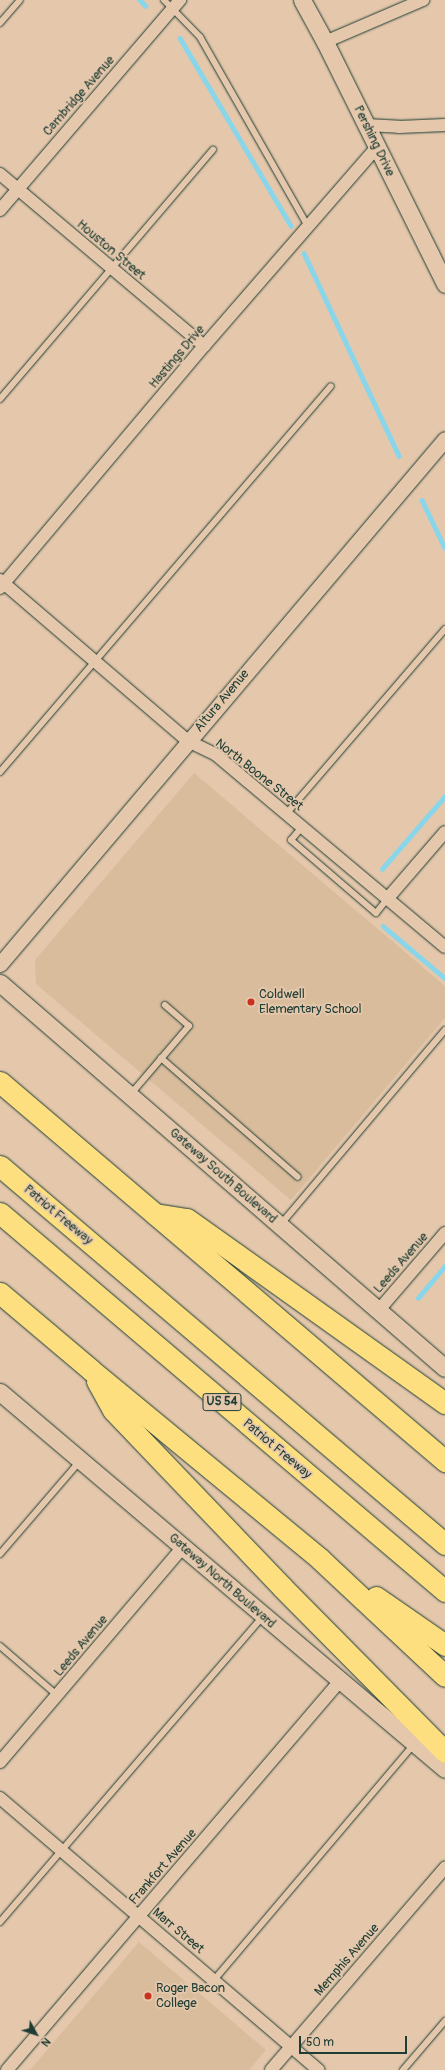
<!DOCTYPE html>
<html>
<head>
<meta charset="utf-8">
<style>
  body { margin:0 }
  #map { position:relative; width:445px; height:2070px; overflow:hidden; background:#e5c8ac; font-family:Pangolin,sans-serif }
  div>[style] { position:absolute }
  .built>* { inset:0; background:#d8bc9c }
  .stream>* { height:4.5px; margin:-2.25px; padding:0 2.25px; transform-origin:2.25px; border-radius:2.25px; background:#89d5e9 }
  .roads { filter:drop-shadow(0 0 1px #1f3d34) drop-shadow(0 0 1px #1f3d34) }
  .service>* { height:6px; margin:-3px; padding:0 3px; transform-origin:3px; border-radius:3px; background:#e5c8ac }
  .minor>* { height:12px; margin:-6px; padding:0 6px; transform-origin:6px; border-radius:6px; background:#e5c8ac }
  .tertiary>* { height:15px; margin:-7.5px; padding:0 7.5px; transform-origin:7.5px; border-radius:7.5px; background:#e5c8ac }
  .secondary>* { height:17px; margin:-8.5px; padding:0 8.5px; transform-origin:8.5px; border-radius:8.5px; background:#e5c8ac }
  .motorway>* { height:21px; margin:-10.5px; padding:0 10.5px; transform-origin:10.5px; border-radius:10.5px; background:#fddf80 }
  .dots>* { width:11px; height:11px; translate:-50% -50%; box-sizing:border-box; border:2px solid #e5c8ac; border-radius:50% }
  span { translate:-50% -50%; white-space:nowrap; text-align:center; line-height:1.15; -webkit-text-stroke:3.5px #e5c8ac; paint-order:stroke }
  .shield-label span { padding:1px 3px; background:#e5c8ac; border:1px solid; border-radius:3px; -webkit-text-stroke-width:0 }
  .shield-label { font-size:12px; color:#1f3d34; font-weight:700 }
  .street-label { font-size:13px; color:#1f3d34 }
  .poi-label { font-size:13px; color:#1f3d34 }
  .left { translate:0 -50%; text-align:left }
  .north { position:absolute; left:16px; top:2014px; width:40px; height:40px; -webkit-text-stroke:3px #e5c8ac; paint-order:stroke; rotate:130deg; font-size:11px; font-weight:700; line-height:16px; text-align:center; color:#1f3d34 }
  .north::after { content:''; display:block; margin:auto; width:14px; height:18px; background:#1f3d34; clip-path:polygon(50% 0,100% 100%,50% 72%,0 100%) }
  .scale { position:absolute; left:299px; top:2036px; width:108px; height:18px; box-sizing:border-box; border:2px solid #1f3d34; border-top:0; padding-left:5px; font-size:12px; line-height:14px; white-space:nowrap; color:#1f3d34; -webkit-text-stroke:3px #e5c8ac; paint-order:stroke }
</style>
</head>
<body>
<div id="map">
  <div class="built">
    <i style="clip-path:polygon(194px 773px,445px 986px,445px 1018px,291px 1200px,36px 984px,35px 960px)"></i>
    <i style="clip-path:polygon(139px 1942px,266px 2050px,249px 2070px,30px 2070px)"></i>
  </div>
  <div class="stream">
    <i style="left:140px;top:0;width:8px;rotate:45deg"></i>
    <i style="left:180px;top:38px;width:218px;rotate:59.4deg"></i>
    <i style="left:304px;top:253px;width:224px;rotate:64.9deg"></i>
    <i style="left:422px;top:500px;width:53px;rotate:64.4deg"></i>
    <i style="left:382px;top:869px;width:96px;rotate:-49.2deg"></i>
    <i style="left:383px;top:926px;width:81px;rotate:40deg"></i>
    <i style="left:418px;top:1298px;width:42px;rotate:-49.8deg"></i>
  </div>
  <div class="roads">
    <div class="service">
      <i style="left:164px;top:0;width:52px;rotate:45.8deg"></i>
      <i style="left:200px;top:37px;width:218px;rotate:60.3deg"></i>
      <i style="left:0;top:23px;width:30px;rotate:-49deg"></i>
      <i style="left:0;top:399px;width:328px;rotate:-49.5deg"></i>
      <i style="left:0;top:772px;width:508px;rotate:-49.39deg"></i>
      <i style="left:286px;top:814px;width:244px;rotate:-49.3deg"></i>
      <i style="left:302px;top:827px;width:17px;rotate:130deg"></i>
      <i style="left:291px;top:840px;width:112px;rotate:40.7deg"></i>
      <i style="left:376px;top:913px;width:19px;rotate:-51deg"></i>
      <i style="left:161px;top:1058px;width:181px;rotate:41deg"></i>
      <i style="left:130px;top:1095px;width:91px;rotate:-49.5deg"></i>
      <i style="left:189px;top:1026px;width:32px;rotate:-139deg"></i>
      <i style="left:281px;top:1224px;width:254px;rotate:-49.8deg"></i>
      <i style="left:0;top:1554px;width:123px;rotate:-49.3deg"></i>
      <i style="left:0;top:1646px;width:75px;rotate:40.7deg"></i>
      <i style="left:0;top:1922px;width:403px;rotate:-49.3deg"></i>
      <i style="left:214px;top:1980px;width:309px;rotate:-49.7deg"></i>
      <i style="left:403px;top:2070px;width:65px;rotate:-49.4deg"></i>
    </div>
    <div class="minor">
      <i style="left:325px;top:42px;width:107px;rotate:-23.2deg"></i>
      <i style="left:366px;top:125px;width:33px;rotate:3deg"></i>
      <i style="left:399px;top:127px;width:46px;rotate:-2.5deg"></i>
      <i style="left:0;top:174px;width:267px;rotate:40.1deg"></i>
      <i style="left:0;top:210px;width:277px;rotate:-49.4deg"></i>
      <i style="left:0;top:580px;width:248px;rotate:40.6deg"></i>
      <i style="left:188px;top:741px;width:30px;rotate:26deg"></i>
      <i style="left:215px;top:754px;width:300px;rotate:40deg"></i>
      <i style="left:0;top:588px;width:317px;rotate:-49.9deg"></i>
      <i style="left:204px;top:346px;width:264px;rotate:-49deg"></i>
      <i style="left:388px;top:898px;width:87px;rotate:-49.2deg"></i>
      <i style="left:378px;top:1311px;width:103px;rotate:-49.3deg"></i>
      <i style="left:0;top:1762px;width:282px;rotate:-49.6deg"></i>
      <i style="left:0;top:1798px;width:419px;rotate:40.5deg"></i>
      <i style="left:7px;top:2070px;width:512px;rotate:-49.44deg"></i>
      <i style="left:271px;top:2070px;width:267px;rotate:-49.3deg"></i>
    </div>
    <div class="tertiary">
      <i style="left:0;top:964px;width:688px;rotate:-49.71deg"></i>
    </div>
    <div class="secondary">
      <i style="left:302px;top:0;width:48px;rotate:61.3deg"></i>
      <i style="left:325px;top:42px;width:270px;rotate:63.6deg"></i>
      <i style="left:0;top:983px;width:588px;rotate:40.87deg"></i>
      <i style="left:0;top:1392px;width:583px;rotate:40.27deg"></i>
    </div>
    <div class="motorway">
      <i style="left:0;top:1082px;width:585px;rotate:40.42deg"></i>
      <i style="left:0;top:1166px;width:584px;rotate:40.35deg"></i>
      <i style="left:0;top:1213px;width:584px;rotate:40.35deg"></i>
      <i style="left:155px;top:1214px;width:32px;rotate:9deg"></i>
      <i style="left:187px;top:1219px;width:317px;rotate:35.5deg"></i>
      <i style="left:0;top:1293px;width:119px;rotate:40.2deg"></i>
      <i style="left:91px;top:1370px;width:297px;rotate:39.5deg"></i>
      <i style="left:320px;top:1559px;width:171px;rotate:43.1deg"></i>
      <i style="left:97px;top:1381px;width:33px;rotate:61deg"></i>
      <i style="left:113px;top:1410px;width:245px;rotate:46.3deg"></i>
      <i style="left:282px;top:1587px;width:232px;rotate:45.3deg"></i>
      <i style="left:376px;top:1597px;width:84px;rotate:34.8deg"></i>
    </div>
  </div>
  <div class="dots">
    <i style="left:251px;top:1002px;background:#c8321e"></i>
    <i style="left:148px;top:1996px;background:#c8321e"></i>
  </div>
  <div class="shield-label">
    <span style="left:222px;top:1402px">US 54</span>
  </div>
  <div class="street-label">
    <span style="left:79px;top:96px;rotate:-49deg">Cambridge Avenue</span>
    <span style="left:374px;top:141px;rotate:64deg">Pershing Drive</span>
    <span style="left:111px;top:250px;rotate:40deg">Houston Street</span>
    <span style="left:177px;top:357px;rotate:-50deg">Hastings Drive</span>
    <span style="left:222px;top:701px;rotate:-50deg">Altura Avenue</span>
    <span style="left:259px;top:775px;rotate:38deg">North Boone Street</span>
    <span style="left:223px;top:1176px;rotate:41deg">Gateway South Boulevard</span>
    <span style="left:58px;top:1215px;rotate:40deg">Patriot Freeway</span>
    <span style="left:401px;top:1263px;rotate:-49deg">Leeds Avenue</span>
    <span style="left:277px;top:1449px;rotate:40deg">Patriot Freeway</span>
    <span style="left:222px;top:1581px;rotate:41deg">Gateway North Boulevard</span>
    <span style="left:81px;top:1646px;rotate:-50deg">Leeds Avenue</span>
    <span style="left:163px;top:1867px;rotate:-49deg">Frankfort Avenue</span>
    <span style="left:178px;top:1931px;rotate:40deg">Marr Street</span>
    <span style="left:347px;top:1960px;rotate:-49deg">Memphis Avenue</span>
  </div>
  <div class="poi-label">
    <span class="left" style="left:259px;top:1002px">Coldwell<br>Elementary School</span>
    <span class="left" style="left:156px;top:1996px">Roger Bacon<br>College</span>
  </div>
  <div class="north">N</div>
  <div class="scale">50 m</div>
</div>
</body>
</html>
